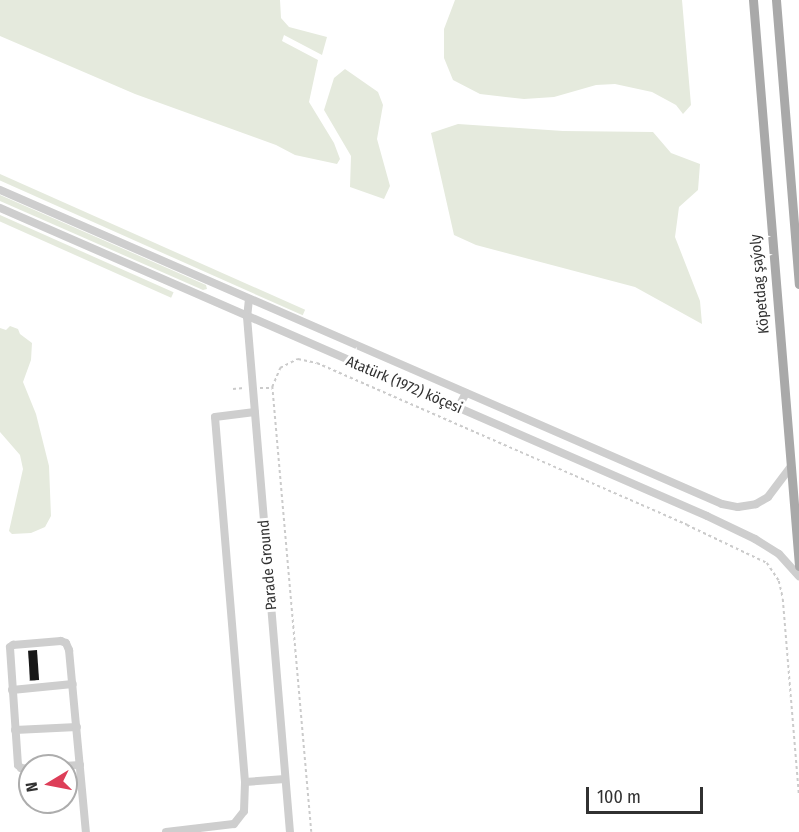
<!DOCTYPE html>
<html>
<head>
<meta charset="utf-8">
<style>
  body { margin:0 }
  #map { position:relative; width:799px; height:832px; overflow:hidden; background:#fff; font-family:"Fira Sans Condensed",sans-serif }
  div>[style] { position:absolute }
  .green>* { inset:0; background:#e5eadd; transform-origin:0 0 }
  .shadow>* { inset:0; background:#0003 }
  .building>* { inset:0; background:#181818; transform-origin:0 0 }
  .path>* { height:1.5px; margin-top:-0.75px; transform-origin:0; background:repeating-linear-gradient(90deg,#cbcbcb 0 3px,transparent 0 6px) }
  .minor>* { height:8px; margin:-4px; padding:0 4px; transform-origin:4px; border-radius:4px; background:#cecece }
  .major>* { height:9px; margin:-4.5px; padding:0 4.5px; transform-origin:4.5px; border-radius:4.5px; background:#a9a9a9 }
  span { translate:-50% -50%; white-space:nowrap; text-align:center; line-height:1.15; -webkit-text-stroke:6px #fff; paint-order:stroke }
  .street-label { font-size:15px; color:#313131 }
  .north { position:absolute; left:18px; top:754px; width:60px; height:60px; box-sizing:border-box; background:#fff; border:2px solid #adadad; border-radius:50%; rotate:260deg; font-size:16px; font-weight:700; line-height:24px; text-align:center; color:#313131 }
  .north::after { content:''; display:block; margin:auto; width:21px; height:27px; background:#dd3e58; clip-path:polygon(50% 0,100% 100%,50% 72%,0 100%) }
  .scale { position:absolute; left:586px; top:787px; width:117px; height:27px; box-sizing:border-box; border:3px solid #313131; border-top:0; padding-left:8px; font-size:18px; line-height:21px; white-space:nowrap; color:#313131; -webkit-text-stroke:4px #fff; paint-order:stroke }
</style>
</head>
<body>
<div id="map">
  <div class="green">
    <i style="clip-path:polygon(0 0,280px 0,281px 18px,289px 27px,327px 37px,322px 55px,284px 35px,282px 41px,318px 60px,309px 102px,334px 143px,340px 159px,337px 164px,295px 155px,276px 145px,135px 94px,0 36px)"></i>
    <i style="clip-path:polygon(455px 0,682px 0,691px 105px,683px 114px,676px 105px,652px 92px,615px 84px,596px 85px,554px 97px,524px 99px,480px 94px,453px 80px,444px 58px,444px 29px)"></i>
    <i style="clip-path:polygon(345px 69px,378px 92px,383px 105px,377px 139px,390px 186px,384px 199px,350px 187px,351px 156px,324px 110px,334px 78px)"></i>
    <i style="clip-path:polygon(458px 124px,563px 131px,653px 132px,671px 153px,700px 164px,698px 190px,679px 207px,675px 237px,700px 301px,702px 324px,635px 287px,476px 245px,454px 235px,431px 133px)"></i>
    <i style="left:0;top:174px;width:334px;height:6px;rotate:24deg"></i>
    <i style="clip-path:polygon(0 195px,206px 285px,207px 289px,203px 290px,0 201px)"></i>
    <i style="left:0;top:215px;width:190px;height:6px;rotate:24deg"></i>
    <i style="clip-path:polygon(10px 326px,18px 329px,20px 334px,32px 343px,31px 360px,23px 382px,36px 414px,49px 466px,51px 516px,45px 527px,31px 533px,12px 534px,9px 531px,23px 469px,20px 455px,0 432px,0 328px,6px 330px)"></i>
  </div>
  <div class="shadow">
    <i style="clip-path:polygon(29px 652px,37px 679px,35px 681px,29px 681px)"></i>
  </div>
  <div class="building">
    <i style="left:37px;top:650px;width:30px;height:9px;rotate:86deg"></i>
  </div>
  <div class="path">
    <i style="left:260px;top:388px;width:11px"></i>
    <i style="left:233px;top:389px;width:11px;rotate:-5deg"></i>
    <i style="left:311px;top:832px;width:447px;rotate:-95deg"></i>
    <i style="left:272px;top:387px;width:21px;rotate:-67deg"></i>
    <i style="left:280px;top:368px;width:20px;rotate:-27deg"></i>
    <i style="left:298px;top:359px;width:19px;rotate:12deg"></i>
    <i style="left:317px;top:363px;width:404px;rotate:23.6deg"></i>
    <i style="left:687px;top:525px;width:89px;rotate:25.4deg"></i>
    <i style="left:767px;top:563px;width:22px;rotate:56deg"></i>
    <i style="left:779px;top:581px;width:18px;rotate:77deg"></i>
    <i style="left:783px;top:599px;width:195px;rotate:85.3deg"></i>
  </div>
  <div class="minor">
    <i style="left:0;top:190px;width:787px;rotate:23.5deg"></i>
    <i style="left:722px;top:504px;width:16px;rotate:11deg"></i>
    <i style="left:738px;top:507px;width:18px;rotate:-9deg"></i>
    <i style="left:756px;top:504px;width:14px;rotate:-30deg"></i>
    <i style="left:768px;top:497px;width:36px;rotate:-53deg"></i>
    <i style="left:0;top:208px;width:771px;rotate:23.54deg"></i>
    <i style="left:707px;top:516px;width:53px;rotate:25.6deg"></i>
    <i style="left:755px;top:539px;width:28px;rotate:32deg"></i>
    <i style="left:779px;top:554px;width:30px;rotate:48deg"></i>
    <i style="left:249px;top:299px;width:18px;rotate:96deg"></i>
    <i style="left:247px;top:317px;width:517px;rotate:85.23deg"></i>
    <i style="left:458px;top:408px;width:17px;rotate:-62deg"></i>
    <i style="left:12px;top:690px;width:61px;rotate:-5.6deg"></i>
    <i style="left:15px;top:730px;width:62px;rotate:-2.8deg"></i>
    <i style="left:64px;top:766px;width:16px;rotate:-4deg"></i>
    <i style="left:30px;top:769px;width:9px;rotate:-174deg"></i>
    <i style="left:21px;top:768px;width:4px;rotate:-135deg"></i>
    <i style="left:18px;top:765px;width:118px;rotate:-93.9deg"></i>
    <i style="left:10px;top:647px;width:4px;rotate:-34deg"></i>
    <i style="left:13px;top:645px;width:48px;rotate:-4.8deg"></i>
    <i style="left:61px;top:641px;width:5px;rotate:22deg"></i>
    <i style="left:66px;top:643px;width:8px;rotate:67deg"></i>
    <i style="left:69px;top:650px;width:183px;rotate:84.7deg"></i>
    <i style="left:245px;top:782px;width:366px;rotate:-94.7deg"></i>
    <i style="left:215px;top:417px;width:40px;rotate:-7.1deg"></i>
    <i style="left:166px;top:832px;width:68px;rotate:-6.7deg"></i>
    <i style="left:234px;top:824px;width:16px;rotate:-52deg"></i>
    <i style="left:244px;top:811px;width:29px;rotate:-88deg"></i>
    <i style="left:245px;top:782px;width:40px;rotate:-4.3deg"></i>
  </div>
  <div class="major">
    <i style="left:753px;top:0;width:568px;rotate:85.35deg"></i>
    <i style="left:776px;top:0;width:285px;rotate:85.4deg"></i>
  </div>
  <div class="street-label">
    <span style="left:760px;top:284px;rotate:-95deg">Köpetdag şaýoly</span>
    <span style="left:404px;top:385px;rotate:23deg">Atatürk (1972) köçesi</span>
    <span style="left:268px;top:565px;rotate:-95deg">Parade Ground</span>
  </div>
  <div class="north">N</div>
  <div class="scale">100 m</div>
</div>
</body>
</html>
